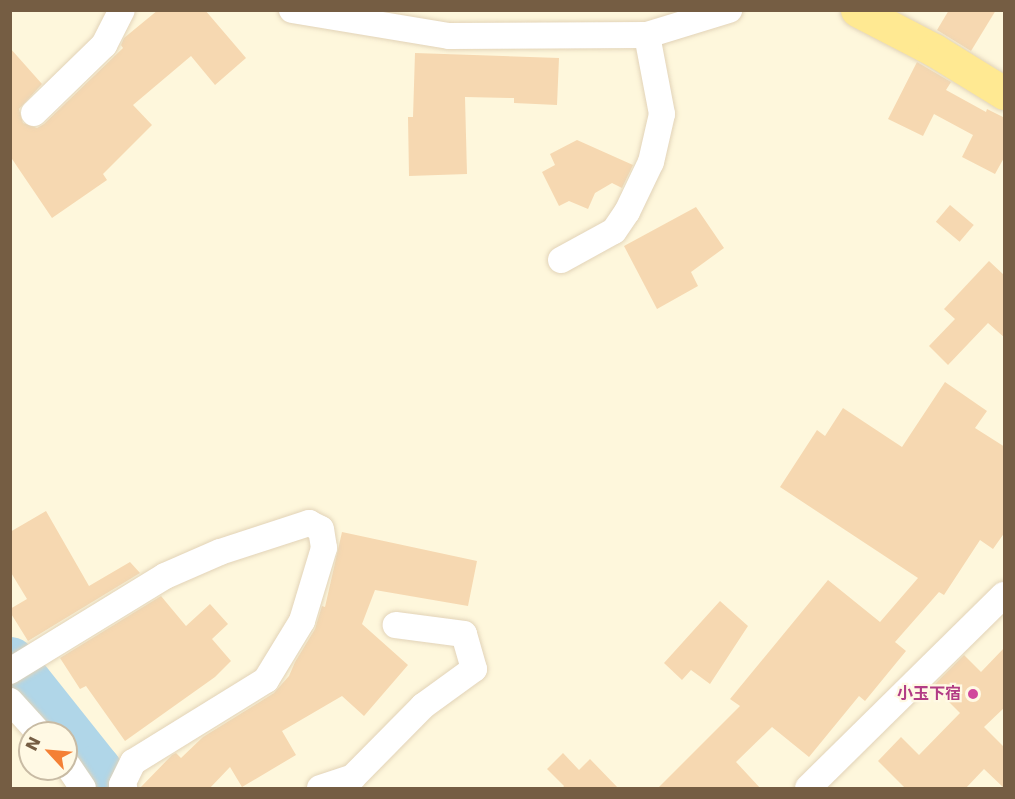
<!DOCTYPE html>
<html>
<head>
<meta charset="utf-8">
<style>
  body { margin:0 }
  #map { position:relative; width:1015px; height:799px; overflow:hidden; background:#fef7dc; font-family:"DejaVu Sans","Noto Sans JP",sans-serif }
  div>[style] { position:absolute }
  .river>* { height:51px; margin:-25.5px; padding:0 25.5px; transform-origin:25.5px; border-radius:25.5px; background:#b0d6e8 }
  .building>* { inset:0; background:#f6d8b1; transform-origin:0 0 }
  .roads { filter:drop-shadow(0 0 2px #e2d3b8) drop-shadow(0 0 2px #e2d3b8) }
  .street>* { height:26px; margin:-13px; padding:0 13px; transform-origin:13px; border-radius:13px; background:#fff }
  .primary>* { height:33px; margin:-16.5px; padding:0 16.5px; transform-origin:16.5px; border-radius:16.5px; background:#ffe992 }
  .dots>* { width:16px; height:16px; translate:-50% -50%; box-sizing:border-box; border:3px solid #fff9e4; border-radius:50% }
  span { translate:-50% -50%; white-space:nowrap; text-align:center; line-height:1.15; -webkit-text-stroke:4.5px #fff9e4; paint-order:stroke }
  .hotel-label { font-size:16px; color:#b23c85; font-weight:700 }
  .right { translate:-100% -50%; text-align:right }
  .frame { position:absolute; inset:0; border:12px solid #755d43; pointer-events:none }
  .north { position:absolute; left:18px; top:721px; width:60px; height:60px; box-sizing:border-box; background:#fff9e4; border:2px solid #c8bba4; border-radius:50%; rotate:296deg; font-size:16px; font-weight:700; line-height:24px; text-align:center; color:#755d43 }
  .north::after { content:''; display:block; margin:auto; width:21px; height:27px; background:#f48035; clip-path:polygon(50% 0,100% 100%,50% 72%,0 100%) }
</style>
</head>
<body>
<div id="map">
  <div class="river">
    <i style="left:10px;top:662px;width:138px;rotate:51.5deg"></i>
    <i style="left:96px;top:770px;width:21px;rotate:59deg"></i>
  </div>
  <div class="building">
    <i style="clip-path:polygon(158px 10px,205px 10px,246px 58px,215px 85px,191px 56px,133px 105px,152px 125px,103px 174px,107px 180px,52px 218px,10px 156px,10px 48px,42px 84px,19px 109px,23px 123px,37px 128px,44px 124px,123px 48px,121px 45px,124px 38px)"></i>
    <i style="clip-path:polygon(949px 10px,996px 10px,971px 51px,937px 30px)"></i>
    <i style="clip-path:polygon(415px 53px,559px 58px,557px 105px,514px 103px,514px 98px,465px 97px,467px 174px,409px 176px,408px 117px,413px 117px)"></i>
    <i style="clip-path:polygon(917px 62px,951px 82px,946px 90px,986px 112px,987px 109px,1005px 118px,1005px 156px,995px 174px,962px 157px,973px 135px,934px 114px,923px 136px,888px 119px)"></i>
    <i style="clip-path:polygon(577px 140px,633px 165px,622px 188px,612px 183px,595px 193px,588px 209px,569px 201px,559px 206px,542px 172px,555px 165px,550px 154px)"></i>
    <i style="left:950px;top:205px;width:31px;height:22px;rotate:40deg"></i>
    <i style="clip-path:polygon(696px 207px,724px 248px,691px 272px,698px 286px,657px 309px,624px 246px)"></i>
    <i style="clip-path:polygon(989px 261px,1005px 276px,1005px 338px,988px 323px,948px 365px,929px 346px,955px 319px,944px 309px)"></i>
    <i style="clip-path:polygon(945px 382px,987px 411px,975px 428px,1005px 447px,1005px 532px,993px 549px,980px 540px,944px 595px,939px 592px,895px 642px,906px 651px,865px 701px,859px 696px,809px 757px,772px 727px,736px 762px,761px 789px,657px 789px,740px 706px,730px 699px,828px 580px,880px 622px,918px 578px,780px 487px,817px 430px,825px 436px,843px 408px,902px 447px)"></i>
    <i style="clip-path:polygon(46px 511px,89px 586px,130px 562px,140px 573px,28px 641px,10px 612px,10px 609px,27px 599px,10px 571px,10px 532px)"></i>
    <i style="clip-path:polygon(342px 532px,477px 561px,468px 606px,375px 590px,362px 624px,408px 665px,364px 716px,342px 696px,282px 731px,296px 755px,242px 787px,230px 767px,209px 789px,139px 789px,172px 755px,176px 753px,181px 758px,203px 737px,274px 693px,289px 676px,295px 662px,315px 629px,322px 606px,325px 607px)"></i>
    <i style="clip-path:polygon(161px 596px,186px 626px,210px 604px,228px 624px,212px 639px,231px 661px,215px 677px,125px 741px,86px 686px,80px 689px,60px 658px)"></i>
    <i style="clip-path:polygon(720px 601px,748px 626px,710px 684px,691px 670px,682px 680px,664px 663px)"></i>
    <i style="clip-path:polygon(1005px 647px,1005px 707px,984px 727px,1005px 748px,1005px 789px,984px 769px,965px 789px,906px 789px,878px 761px,901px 737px,919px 755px,960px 713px,933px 686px,964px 655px,981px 672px)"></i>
    <i style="clip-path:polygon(563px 753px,579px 770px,590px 759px,619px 789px,562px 789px,564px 786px,547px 769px)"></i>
  </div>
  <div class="roads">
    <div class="street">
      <i style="left:292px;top:10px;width:159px;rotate:9.4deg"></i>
      <i style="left:449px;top:36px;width:198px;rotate:-0.3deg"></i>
      <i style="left:647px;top:35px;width:86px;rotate:-17deg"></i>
      <i style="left:34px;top:113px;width:98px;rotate:-44.2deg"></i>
      <i style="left:104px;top:45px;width:39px;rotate:-63deg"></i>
      <i style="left:561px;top:260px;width:60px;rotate:-28.7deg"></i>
      <i style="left:614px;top:231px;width:23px;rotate:-56deg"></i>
      <i style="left:627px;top:212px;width:55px;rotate:-64.4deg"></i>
      <i style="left:651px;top:162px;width:49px;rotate:-77.1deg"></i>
      <i style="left:662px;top:114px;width:80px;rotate:-100.8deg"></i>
      <i style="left:10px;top:671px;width:182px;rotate:-31.5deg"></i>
      <i style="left:165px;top:576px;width:60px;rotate:-23.6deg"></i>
      <i style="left:220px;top:552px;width:94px;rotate:-18deg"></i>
      <i style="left:309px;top:523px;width:13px;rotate:27deg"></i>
      <i style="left:321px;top:529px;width:19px;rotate:81deg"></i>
      <i style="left:324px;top:548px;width:76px;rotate:106.8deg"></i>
      <i style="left:302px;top:621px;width:69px;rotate:121.4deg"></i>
      <i style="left:266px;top:680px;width:156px;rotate:148.3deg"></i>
      <i style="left:133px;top:762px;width:25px;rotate:116deg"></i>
      <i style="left:122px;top:785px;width:4px;rotate:56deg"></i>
      <i style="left:10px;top:701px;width:43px;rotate:47.8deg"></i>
      <i style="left:66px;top:763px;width:30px;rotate:56deg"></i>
      <i style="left:320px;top:788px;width:35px;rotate:-18deg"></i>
      <i style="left:353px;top:777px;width:100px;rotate:-45.4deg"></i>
      <i style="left:423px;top:706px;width:63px;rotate:-36deg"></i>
      <i style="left:474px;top:669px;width:36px;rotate:-106deg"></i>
      <i style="left:464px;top:634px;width:69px;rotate:-172.5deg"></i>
      <i style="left:808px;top:788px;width:275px;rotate:-44.6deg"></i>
    </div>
    <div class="primary">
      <i style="left:857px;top:10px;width:87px;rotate:27.5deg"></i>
      <i style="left:934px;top:50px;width:82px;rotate:31.6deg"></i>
    </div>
  </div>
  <div class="dots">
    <i style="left:973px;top:694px;background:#d1479c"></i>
  </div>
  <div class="hotel-label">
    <span class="right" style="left:961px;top:694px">小玉下宿</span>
  </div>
  <div class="frame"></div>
  <div class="north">N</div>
</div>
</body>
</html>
